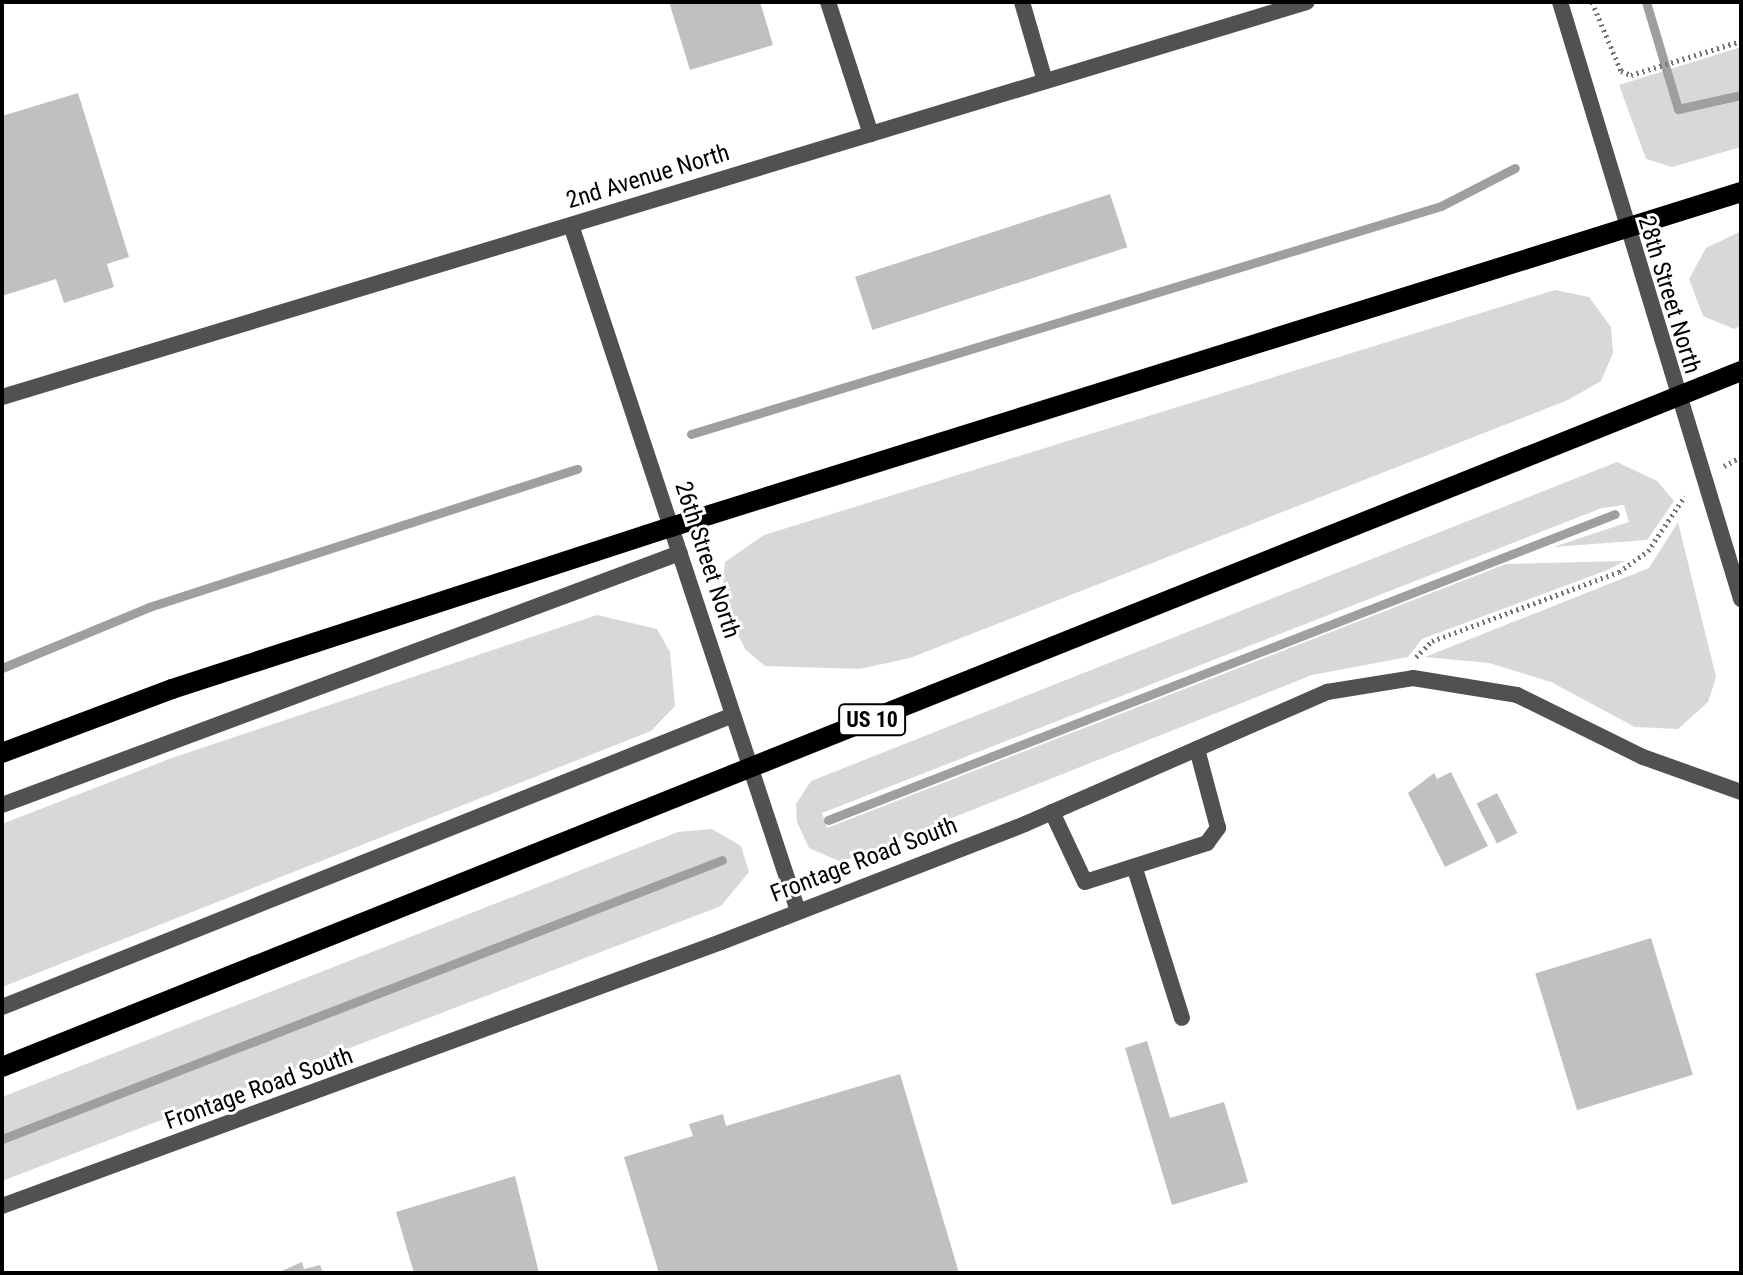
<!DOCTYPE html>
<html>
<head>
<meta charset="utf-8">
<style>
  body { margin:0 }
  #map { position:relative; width:1743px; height:1275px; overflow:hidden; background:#fff; font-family:"Roboto Condensed",sans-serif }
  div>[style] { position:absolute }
  .green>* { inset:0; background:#d8d8d8 }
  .stream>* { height:9px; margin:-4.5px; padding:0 4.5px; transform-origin:4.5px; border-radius:4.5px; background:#9f9f9f }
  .building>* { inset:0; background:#c0c0c0; transform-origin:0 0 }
  .path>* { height:5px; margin-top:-2.5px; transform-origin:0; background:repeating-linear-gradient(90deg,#737373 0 2px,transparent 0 6px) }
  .lane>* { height:16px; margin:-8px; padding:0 8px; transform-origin:8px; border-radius:8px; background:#515151 }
  .street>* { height:16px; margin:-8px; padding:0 8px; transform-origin:8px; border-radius:8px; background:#515151 }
  .primary>* { height:20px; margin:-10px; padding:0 10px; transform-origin:10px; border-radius:10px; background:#000 }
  span { translate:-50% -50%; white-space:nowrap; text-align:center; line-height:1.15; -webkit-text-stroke:6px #fff; paint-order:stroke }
  .shield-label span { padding:2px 6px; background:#fff; border:2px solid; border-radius:6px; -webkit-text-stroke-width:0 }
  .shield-label { font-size:22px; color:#000; font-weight:700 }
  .street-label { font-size:24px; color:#000 }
  .frame { position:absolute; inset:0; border:4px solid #000; pointer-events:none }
</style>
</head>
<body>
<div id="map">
  <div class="green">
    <i style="clip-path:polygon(1741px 47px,1741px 147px,1672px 167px,1646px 159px,1619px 85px)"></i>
    <i style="clip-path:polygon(1741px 231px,1741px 326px,1734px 329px,1703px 316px,1689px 279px,1706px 248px)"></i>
    <i style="clip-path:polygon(1555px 290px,1589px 297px,1611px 327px,1613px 353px,1601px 381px,1568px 400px,910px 658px,860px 669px,765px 666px,746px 650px,721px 605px,725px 562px,764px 535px)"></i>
    <i style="clip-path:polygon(1617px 462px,1657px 481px,1674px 501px,1647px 540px,1553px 547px,1629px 522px,1624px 505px,1602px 508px,822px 813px,827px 828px,1506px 564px,1625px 561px,1605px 571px,1422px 639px,1408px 657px,1312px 675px,841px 862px,809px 848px,797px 822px,796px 804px,811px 781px)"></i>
    <i style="clip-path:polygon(1678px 522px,1716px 677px,1708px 702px,1678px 729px,1635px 727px,1551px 682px,1489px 663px,1425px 657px,1649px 568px)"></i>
    <i style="clip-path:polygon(597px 615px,657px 629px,670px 652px,675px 706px,651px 731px,2px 987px,2px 824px,172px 758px)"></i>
    <i style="clip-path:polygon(712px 829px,741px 846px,749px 872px,721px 906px,2px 1181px,2px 1097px,678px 832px)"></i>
  </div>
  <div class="stream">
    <i style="left:1646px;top:2px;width:112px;rotate:73.3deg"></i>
    <i style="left:1678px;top:109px;width:65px;rotate:-12.5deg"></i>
    <i style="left:691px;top:434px;width:784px;rotate:-16.91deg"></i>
    <i style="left:1441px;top:206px;width:83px;rotate:-27.2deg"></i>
    <i style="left:2px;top:668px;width:159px;rotate:-22.5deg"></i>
    <i style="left:149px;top:607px;width:450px;rotate:-17.9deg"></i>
    <i style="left:828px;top:820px;width:844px;rotate:-21.25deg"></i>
    <i style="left:2px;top:1139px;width:772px;rotate:-21.18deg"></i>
  </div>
  <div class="building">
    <i style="clip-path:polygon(669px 2px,760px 2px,773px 45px,690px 70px)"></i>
    <i style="clip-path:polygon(78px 93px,129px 257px,107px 264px,114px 287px,64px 303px,56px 279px,2px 296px,2px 116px)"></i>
    <i style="left:1110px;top:194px;width:56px;height:268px;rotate:72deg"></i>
    <i style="clip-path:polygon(1451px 772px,1488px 846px,1445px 867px,1408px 793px,1434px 773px,1437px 779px)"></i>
    <i style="left:1497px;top:793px;width:45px;height:23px;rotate:63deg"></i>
    <i style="left:1651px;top:938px;width:143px;height:121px;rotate:73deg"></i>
    <i style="clip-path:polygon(1147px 1041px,1170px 1118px,1224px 1102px,1248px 1182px,1172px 1205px,1125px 1048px)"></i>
    <i style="clip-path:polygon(900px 1074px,959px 1273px,659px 1273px,624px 1157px,693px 1136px,689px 1124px,723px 1114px,726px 1126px)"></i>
    <i style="clip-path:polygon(515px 1176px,539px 1273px,414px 1273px,396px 1212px)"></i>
    <i style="clip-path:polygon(302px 1262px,304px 1269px,320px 1265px,323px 1273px,277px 1273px)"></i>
  </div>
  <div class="path">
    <i style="left:1592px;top:2px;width:75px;rotate:67.2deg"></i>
    <i style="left:1621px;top:71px;width:11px;rotate:22deg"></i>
    <i style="left:1631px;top:75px;width:115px;rotate:-17.2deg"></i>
    <i style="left:1724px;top:466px;width:19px;rotate:-28deg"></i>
    <i style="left:1416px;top:657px;width:23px;rotate:-45deg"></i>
    <i style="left:1432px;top:641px;width:199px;rotate:-20.3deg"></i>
    <i style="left:1619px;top:572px;width:36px;rotate:-36deg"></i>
    <i style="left:1648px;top:551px;width:66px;rotate:-56.1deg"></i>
  </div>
  <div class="lane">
    <i style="left:828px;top:2px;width:139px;rotate:72deg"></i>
    <i style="left:1022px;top:2px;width:82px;rotate:73.8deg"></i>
    <i style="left:1052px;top:812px;width:77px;rotate:64.8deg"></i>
    <i style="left:1085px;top:882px;width:128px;rotate:-17.7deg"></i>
    <i style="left:1207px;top:843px;width:19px;rotate:-54deg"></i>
    <i style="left:1218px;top:828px;width:82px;rotate:-104.9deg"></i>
    <i style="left:1135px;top:869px;width:156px;rotate:72.5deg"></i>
  </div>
  <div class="street">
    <i style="left:1560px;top:2px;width:624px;rotate:73.13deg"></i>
    <i style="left:571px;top:225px;width:723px;rotate:71.69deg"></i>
    <i style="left:2px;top:397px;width:1363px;rotate:-16.84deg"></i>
    <i style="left:2px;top:805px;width:723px;rotate:-20.39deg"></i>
    <i style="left:2px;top:1007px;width:787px;rotate:-21.77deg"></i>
    <i style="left:2px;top:1206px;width:766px;rotate:-20.16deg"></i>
    <i style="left:721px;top:942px;width:326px;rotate:-21.2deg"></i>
    <i style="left:1025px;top:824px;width:330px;rotate:-23.6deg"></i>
    <i style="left:1327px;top:692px;width:87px;rotate:-9.2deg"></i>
    <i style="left:1413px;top:678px;width:105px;rotate:9.3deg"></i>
    <i style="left:1517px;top:695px;width:140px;rotate:26.2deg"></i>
    <i style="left:1643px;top:757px;width:104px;rotate:19.7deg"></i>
  </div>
  <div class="primary">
    <i style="left:2px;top:753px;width:182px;rotate:-20.6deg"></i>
    <i style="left:172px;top:689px;width:525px;rotate:-17.99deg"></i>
    <i style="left:671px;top:527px;width:1121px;rotate:-17.38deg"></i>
    <i style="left:2px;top:1067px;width:1873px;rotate:-21.81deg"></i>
  </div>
  <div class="shield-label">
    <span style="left:872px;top:720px">US 10</span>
  </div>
  <div class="street-label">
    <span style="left:648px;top:177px;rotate:-17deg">2nd Avenue North</span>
    <span style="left:1669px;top:295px;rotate:73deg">28th Street North</span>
    <span style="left:707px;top:560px;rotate:72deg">26th Street North</span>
    <span style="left:864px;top:860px;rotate:-21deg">Frontage Road South</span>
    <span style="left:259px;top:1089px;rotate:-20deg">Frontage Road South</span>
  </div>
  <div class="frame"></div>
</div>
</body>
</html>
